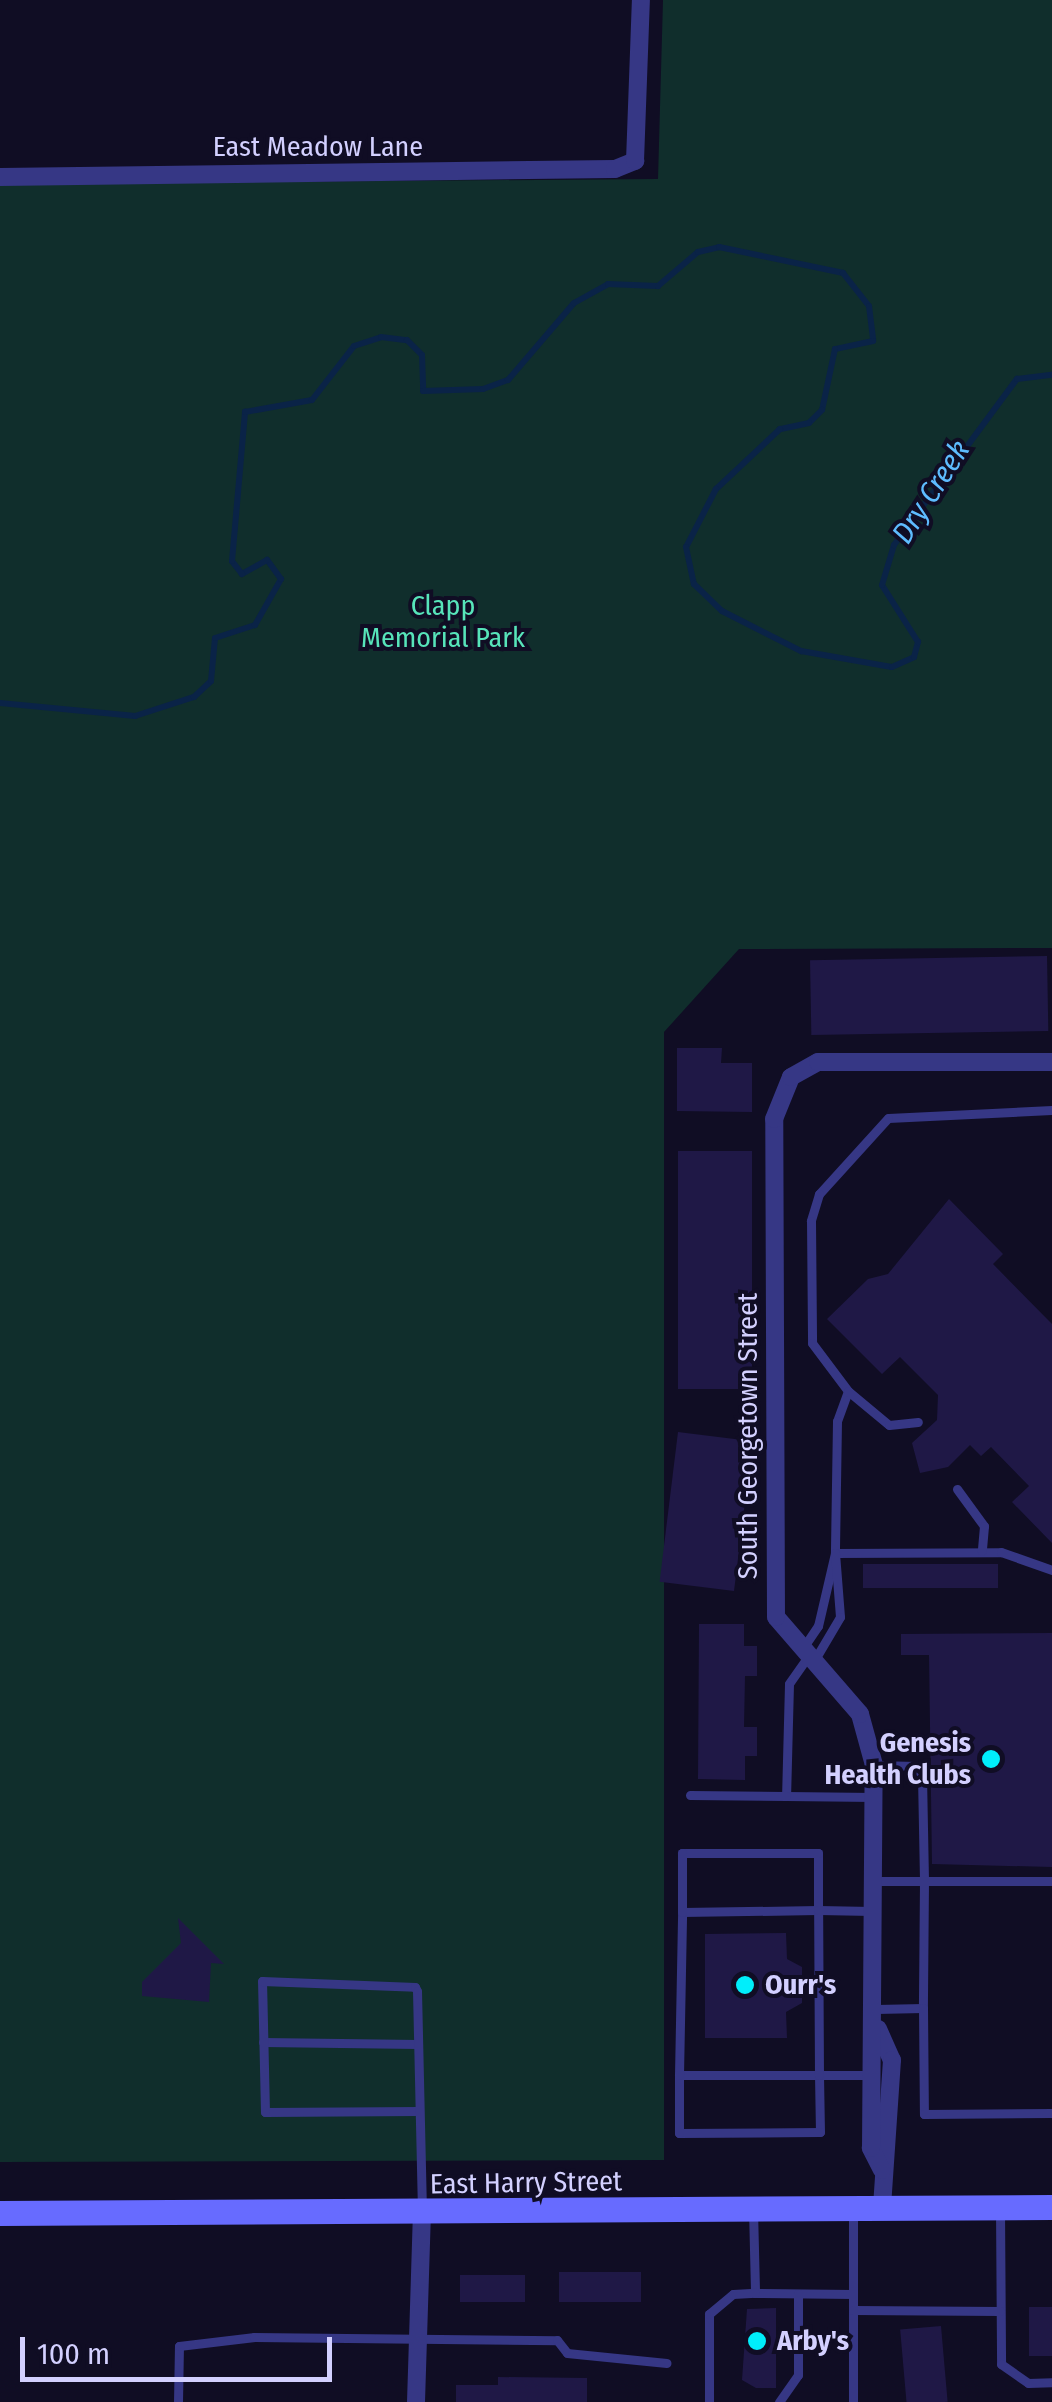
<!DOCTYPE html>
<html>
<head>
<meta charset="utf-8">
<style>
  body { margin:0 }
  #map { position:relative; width:1052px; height:2402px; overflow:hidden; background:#100d24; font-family:"Fira Sans Condensed",sans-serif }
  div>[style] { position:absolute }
  .green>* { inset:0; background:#102e2c }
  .stream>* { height:6px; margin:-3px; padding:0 3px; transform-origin:3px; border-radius:3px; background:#0a2347 }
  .building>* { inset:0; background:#1f1846; transform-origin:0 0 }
  .service>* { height:9px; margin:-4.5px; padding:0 4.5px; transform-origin:4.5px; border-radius:4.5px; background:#363785 }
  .minor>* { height:18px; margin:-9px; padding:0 9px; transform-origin:9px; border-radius:9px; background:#363785 }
  .secondary>* { height:25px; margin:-12.5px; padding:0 12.5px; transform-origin:12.5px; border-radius:12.5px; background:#676bff }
  .dots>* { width:28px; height:28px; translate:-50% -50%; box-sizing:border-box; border:5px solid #100d24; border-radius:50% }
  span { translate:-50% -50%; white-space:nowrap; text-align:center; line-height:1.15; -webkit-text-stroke:8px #100d24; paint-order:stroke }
  .street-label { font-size:28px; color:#d3d0ff }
  .park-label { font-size:28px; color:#57e4ba }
  .poi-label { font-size:28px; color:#d3d0ff; font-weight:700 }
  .right { translate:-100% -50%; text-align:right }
  .left { translate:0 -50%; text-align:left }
  .water-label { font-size:30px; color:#5ebcff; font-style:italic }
  .scale { position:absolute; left:20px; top:2337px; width:312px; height:45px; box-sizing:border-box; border:5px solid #d3d0ff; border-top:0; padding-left:12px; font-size:30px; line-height:35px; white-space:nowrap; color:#d3d0ff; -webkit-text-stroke:8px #100d24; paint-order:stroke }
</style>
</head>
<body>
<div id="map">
  <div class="green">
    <i style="clip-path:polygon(663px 0,1052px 0,1052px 948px,739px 949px,664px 1032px,664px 2160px,0 2162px,0 184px,658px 179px)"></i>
  </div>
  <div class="stream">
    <i style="left:0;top:703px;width:136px;rotate:5.5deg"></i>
    <i style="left:135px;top:716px;width:62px;rotate:-17.9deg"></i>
    <i style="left:194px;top:697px;width:23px;rotate:-43deg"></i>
    <i style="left:211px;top:681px;width:43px;rotate:-84.7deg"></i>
    <i style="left:215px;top:638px;width:42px;rotate:-18deg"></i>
    <i style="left:255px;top:625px;width:53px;rotate:-60.5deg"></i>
    <i style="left:281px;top:579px;width:24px;rotate:-126deg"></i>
    <i style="left:267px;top:560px;width:29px;rotate:151deg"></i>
    <i style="left:242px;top:574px;width:16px;rotate:-128deg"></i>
    <i style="left:232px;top:561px;width:150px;rotate:-85deg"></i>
    <i style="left:245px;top:412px;width:68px;rotate:-10.2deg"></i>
    <i style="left:312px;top:400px;width:68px;rotate:-52.1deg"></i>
    <i style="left:354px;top:346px;width:28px;rotate:-18deg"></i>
    <i style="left:381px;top:337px;width:26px;rotate:7deg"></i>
    <i style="left:407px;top:340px;width:21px;rotate:45deg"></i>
    <i style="left:422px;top:355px;width:36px;rotate:88deg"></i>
    <i style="left:423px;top:391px;width:60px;rotate:-1.9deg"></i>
    <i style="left:483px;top:389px;width:27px;rotate:-20deg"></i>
    <i style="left:508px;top:380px;width:101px;rotate:-49.4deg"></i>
    <i style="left:574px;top:303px;width:39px;rotate:-29deg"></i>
    <i style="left:608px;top:284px;width:50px;rotate:2.3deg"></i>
    <i style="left:658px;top:286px;width:52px;rotate:-40.4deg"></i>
    <i style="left:698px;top:252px;width:22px;rotate:-13deg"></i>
    <i style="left:719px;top:247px;width:127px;rotate:11.8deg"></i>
    <i style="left:843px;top:273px;width:42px;rotate:51.8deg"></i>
    <i style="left:869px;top:306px;width:35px;rotate:83deg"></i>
    <i style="left:873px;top:341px;width:39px;rotate:168deg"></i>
    <i style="left:835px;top:349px;width:62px;rotate:102deg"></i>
    <i style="left:822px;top:410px;width:18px;rotate:135deg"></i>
    <i style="left:809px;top:423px;width:30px;rotate:168deg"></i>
    <i style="left:780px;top:429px;width:88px;rotate:136.8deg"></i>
    <i style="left:716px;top:489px;width:65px;rotate:117.3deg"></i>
    <i style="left:686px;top:547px;width:38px;rotate:78deg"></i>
    <i style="left:694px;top:584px;width:39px;rotate:44deg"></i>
    <i style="left:722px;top:611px;width:89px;rotate:26.9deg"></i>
    <i style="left:801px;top:651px;width:92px;rotate:10deg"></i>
    <i style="left:892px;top:667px;width:24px;rotate:-24deg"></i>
    <i style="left:914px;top:657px;width:16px;rotate:-75deg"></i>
    <i style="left:918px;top:642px;width:67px;rotate:-122.3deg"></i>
    <i style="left:882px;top:585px;width:42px;rotate:-73.3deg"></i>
    <i style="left:894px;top:545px;width:207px;rotate:-53.5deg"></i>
    <i style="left:1017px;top:379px;width:35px;rotate:-7deg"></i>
  </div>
  <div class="building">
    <i style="left:1047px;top:956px;width:75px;height:237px;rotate:89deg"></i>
    <i style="clip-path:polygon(677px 1048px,722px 1048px,721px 1063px,752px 1063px,752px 1112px,677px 1111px)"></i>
    <i style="left:678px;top:1151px;width:74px;height:238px"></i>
    <i style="clip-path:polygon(949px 1199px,1003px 1254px,993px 1264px,1052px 1324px,1052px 1543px,1012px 1502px,1029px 1486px,991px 1447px,981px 1456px,970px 1445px,948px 1467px,920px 1473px,912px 1443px,937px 1420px,938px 1395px,900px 1357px,882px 1374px,827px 1319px,868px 1279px,888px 1274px)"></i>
    <i style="left:678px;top:1432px;width:75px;height:151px;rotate:7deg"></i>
    <i style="left:863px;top:1564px;width:135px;height:24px"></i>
    <i style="clip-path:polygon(699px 1624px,744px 1624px,744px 1646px,757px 1646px,757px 1676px,745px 1676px,744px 1727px,757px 1727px,757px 1756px,745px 1756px,745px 1780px,698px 1779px)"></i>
    <i style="clip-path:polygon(1052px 1633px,1052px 1867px,932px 1864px,929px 1655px,901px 1655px,901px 1634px)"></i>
    <i style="clip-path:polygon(178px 1918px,224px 1964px,211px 1963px,209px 2002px,142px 1996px,142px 1982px,181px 1943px)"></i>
    <i style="clip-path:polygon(786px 1933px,787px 1959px,802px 1967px,802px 2003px,786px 2012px,787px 2038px,705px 2038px,705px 1934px)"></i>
    <i style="left:559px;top:2272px;width:82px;height:30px"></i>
    <i style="left:460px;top:2275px;width:65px;height:27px"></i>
    <i style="left:1029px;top:2307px;width:23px;height:49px"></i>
    <i style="clip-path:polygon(776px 2308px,776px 2388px,756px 2388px,742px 2380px,747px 2309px)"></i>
    <i style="left:941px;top:2326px;width:76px;height:41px;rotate:85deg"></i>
    <i style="clip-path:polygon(498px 2377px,587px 2378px,587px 2402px,456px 2402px,456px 2385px,498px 2385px)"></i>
  </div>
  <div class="service">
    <i style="left:1052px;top:1110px;width:164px;rotate:177.2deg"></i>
    <i style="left:888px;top:1118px;width:103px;rotate:132.2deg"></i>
    <i style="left:819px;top:1194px;width:28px;rotate:107deg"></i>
    <i style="left:811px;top:1221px;width:122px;rotate:89.5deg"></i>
    <i style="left:812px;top:1343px;width:60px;rotate:53.1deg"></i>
    <i style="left:848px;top:1391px;width:32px;rotate:110deg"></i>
    <i style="left:837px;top:1421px;width:132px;rotate:90.9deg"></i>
    <i style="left:835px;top:1553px;width:166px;rotate:-0.3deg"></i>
    <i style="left:1001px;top:1552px;width:54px;rotate:19.4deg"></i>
    <i style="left:848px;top:1391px;width:53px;rotate:39.7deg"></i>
    <i style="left:889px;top:1425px;width:29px;rotate:-6deg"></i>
    <i style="left:957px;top:1489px;width:46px;rotate:53.9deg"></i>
    <i style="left:984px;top:1526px;width:25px;rotate:95deg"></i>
    <i style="left:803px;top:1648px;width:27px;rotate:-56deg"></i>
    <i style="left:818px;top:1626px;width:75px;rotate:-76.9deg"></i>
    <i style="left:835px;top:1553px;width:64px;rotate:85.5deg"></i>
    <i style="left:840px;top:1617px;width:51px;rotate:120.6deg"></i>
    <i style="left:809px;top:1655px;width:35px;rotate:125deg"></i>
    <i style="left:789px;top:1684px;width:112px;rotate:91.5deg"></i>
    <i style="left:786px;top:1796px;width:88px;rotate:0.7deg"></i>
    <i style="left:874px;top:1765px;width:42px;rotate:1.4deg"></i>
    <i style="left:916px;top:1766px;width:12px;rotate:59deg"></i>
    <i style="left:922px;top:1776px;width:105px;rotate:88.9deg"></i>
    <i style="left:924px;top:1881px;width:127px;rotate:90.5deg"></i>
    <i style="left:923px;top:2008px;width:47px;rotate:178.8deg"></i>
    <i style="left:690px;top:1795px;width:96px;rotate:0.6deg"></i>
    <i style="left:872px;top:1881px;width:180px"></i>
    <i style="left:923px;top:2008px;width:106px;rotate:89.5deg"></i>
    <i style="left:924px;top:2114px;width:128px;rotate:-0.4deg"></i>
    <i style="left:263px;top:2042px;width:155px;rotate:0.7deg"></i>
    <i style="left:679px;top:2075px;width:140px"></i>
    <i style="left:819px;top:2075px;width:57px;rotate:89deg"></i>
    <i style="left:820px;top:2132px;width:141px;rotate:179.6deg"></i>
    <i style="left:679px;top:2133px;width:58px;rotate:-90deg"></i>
    <i style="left:679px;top:2075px;width:163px;rotate:-88.9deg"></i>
    <i style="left:682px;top:1912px;width:136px;rotate:-0.8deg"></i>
    <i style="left:818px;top:1910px;width:57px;rotate:-90deg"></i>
    <i style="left:818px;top:1853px;width:136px;rotate:180deg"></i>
    <i style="left:682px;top:1853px;width:59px;rotate:90deg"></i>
    <i style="left:870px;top:2075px;width:51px;rotate:180deg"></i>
    <i style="left:819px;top:2075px;width:165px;rotate:-90.3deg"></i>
    <i style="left:818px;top:1910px;width:54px;rotate:1.1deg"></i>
    <i style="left:419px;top:2111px;width:154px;rotate:179.6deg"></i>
    <i style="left:265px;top:2112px;width:131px;rotate:-91.3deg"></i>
    <i style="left:262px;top:1981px;width:153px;rotate:2.2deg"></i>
    <i style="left:415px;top:1987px;width:4px;rotate:63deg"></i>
    <i style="left:417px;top:1991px;width:215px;rotate:88.7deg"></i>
    <i style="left:753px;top:2209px;width:84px;rotate:88.6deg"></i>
    <i style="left:755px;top:2293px;width:98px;rotate:0.6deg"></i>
    <i style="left:853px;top:2209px;width:193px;rotate:90deg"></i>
    <i style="left:1000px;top:2209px;width:155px;rotate:89.6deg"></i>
    <i style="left:1001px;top:2364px;width:33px;rotate:35deg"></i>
    <i style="left:1028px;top:2383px;width:24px;rotate:-2deg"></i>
    <i style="left:853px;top:2310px;width:147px;rotate:0.4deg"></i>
    <i style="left:178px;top:2402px;width:56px;rotate:-89deg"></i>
    <i style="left:179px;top:2346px;width:76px;rotate:-6.8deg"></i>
    <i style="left:254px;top:2337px;width:303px;rotate:0.6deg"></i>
    <i style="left:557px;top:2340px;width:16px;rotate:52deg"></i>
    <i style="left:567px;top:2353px;width:100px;rotate:5.7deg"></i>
    <i style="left:709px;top:2402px;width:88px;rotate:-90deg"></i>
    <i style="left:709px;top:2314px;width:31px;rotate:-40deg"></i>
    <i style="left:733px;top:2294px;width:22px;rotate:-3deg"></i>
    <i style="left:779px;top:2402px;width:33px;rotate:-55deg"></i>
    <i style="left:798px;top:2375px;width:81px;rotate:-90deg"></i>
  </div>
  <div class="minor">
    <i style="left:0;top:177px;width:615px;rotate:-0.75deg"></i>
    <i style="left:615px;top:169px;width:22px;rotate:-22deg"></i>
    <i style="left:635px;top:161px;width:161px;rotate:-87.9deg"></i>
    <i style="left:878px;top:2029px;width:34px;rotate:66deg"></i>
    <i style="left:892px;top:2060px;width:146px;rotate:93.9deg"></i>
    <i style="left:882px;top:2170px;width:25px;rotate:-117deg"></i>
    <i style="left:871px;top:2148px;width:383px;rotate:-89.6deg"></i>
    <i style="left:874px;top:1765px;width:53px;rotate:-105.4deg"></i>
    <i style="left:860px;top:1714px;width:128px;rotate:-130.9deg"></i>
    <i style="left:776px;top:1617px;width:498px;rotate:-90.2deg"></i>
    <i style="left:774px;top:1119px;width:45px;rotate:-68deg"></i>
    <i style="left:791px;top:1077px;width:31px;rotate:-29deg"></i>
    <i style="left:818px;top:1062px;width:234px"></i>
    <i style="left:416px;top:2402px;width:188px;rotate:-88.2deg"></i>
  </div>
  <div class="secondary">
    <i style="left:0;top:2213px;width:1052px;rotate:-0.33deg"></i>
  </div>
  <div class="dots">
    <i style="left:991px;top:1759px;background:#00eefb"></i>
    <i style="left:745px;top:1985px;background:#00eefb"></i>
    <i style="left:757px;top:2341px;background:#00eefb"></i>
  </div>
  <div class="street-label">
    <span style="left:318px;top:147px">East Meadow Lane</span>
    <span style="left:748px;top:1436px;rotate:-90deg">South Georgetown Street</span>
    <span style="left:526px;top:2183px;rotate:-1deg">East Harry Street</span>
  </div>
  <div class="park-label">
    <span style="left:443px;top:622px">Clapp<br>Memorial Park</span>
  </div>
  <div class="poi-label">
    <span class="right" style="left:971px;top:1759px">Genesis<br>Health Clubs</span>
    <span class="left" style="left:765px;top:1985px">Ourr's</span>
    <span class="left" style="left:777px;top:2341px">Arby's</span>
  </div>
  <div class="water-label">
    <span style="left:931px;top:492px;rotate:-57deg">Dry Creek</span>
  </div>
  <div class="scale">100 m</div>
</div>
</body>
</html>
